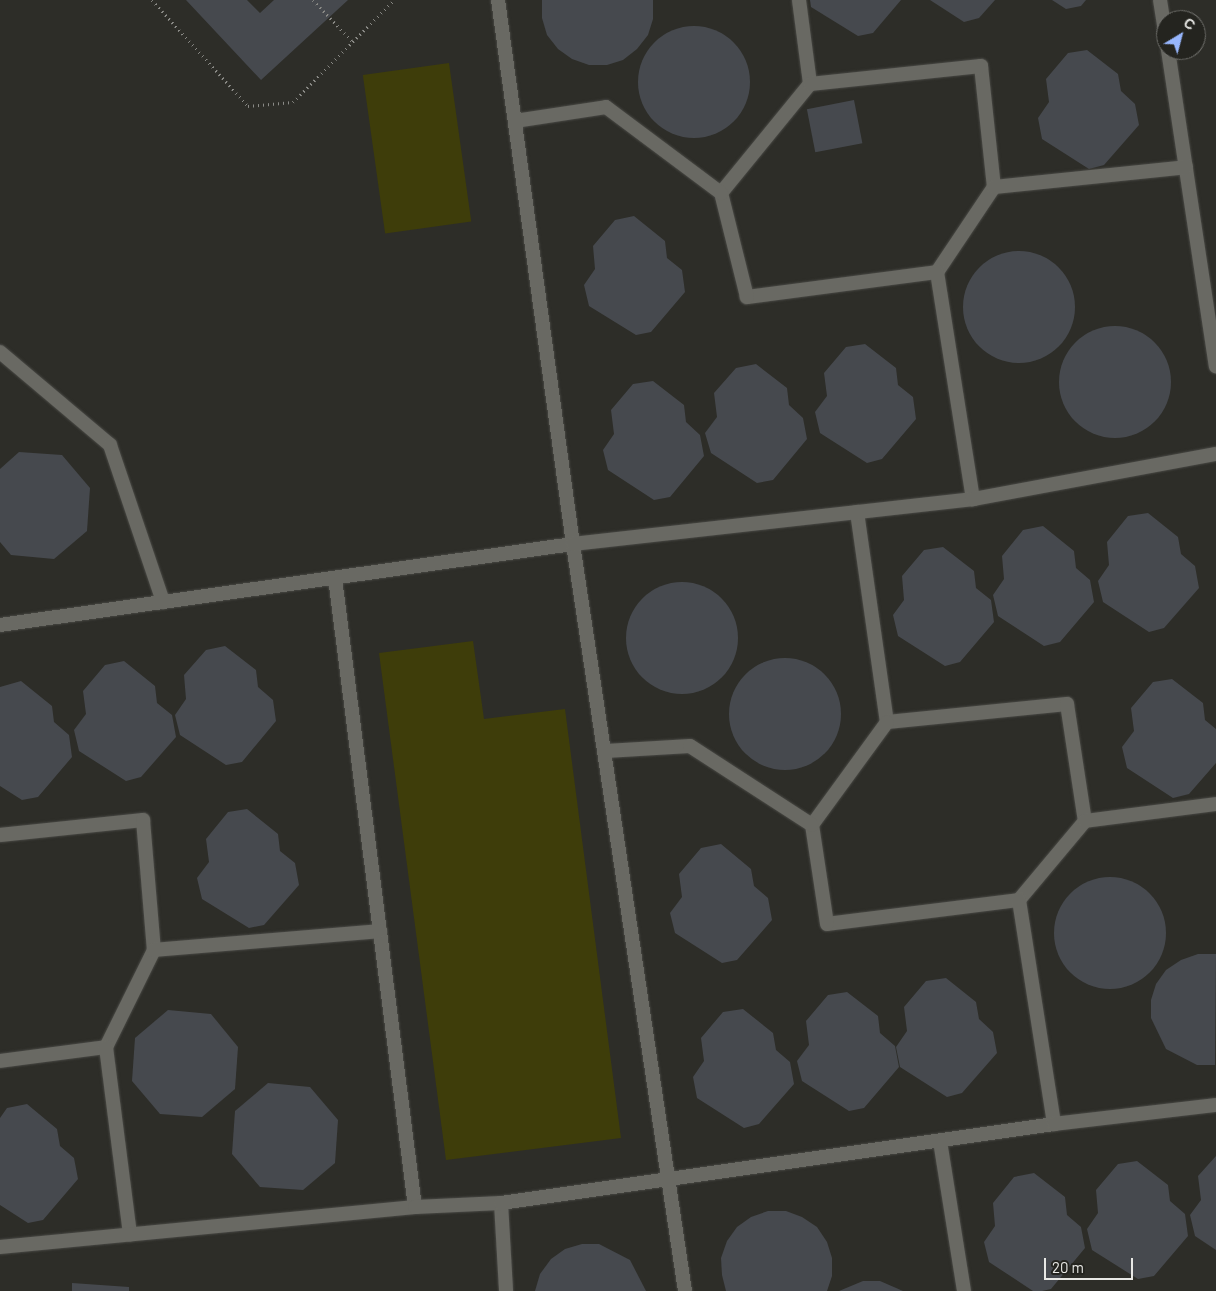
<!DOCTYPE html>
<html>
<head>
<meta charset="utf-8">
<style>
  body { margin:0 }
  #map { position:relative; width:1216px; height:1291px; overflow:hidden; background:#2d2d28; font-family:Barlow,sans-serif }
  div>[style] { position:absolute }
  .green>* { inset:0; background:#3e3d0a; transform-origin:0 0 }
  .building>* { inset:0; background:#46494e; transform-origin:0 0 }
  .round { border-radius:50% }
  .path>* { height:3px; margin-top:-1.5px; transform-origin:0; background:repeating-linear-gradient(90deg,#8a8a86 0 1px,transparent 0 5px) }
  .roads { filter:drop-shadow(0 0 1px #484844) drop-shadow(0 0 1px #484844) }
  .lane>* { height:14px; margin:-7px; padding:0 7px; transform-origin:7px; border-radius:7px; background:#696963 }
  span { translate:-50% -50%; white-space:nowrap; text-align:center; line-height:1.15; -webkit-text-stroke:5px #24241f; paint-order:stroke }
  .north { position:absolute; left:1156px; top:10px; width:50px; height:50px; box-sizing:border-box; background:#24241f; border:1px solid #72726e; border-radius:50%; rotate:37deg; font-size:14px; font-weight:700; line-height:20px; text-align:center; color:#e8e8e5 }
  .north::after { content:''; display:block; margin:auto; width:18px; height:22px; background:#97b6fd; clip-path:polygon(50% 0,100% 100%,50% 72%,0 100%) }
  .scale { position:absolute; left:1044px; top:1258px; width:89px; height:22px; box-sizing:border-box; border:2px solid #e8e8e5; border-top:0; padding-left:6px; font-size:15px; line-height:18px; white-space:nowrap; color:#e8e8e5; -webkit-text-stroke:4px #24241f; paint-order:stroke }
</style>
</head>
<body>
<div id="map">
  <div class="green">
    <i style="left:449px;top:63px;width:160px;height:87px;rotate:82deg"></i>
    <i style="clip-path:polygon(473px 641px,484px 719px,565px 709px,621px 1138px,446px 1160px,379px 653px)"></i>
  </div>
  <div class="building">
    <i style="clip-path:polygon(186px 0,247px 0,260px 13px,274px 0,348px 0,261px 80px)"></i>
    <i style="clip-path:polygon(542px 0,653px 0,653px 19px,648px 35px,637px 49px,623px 60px,607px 65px,589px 65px,572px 59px,558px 49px,547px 35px,542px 18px)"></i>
    <i style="clip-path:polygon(810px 0,901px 0,873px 33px,858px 36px,811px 7px)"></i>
    <i style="clip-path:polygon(930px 0,995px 0,979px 18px,964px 22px)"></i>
    <i style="clip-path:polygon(1052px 0,1086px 0,1081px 6px,1066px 9px)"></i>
    <i class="round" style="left:638px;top:26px;width:112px;height:112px"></i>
    <i style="clip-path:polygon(1087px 50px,1118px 74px,1121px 91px,1135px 104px,1139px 125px,1104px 165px,1089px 169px,1042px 139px,1038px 118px,1049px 102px,1046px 79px,1068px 53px)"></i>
    <i style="left:854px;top:100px;width:44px;height:48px;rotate:79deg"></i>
    <i style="clip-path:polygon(634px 216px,665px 241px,667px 258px,682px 270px,685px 292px,651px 332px,636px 335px,589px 306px,584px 285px,595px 269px,593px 246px,615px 220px)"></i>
    <i class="round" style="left:963px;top:251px;width:112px;height:112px"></i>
    <i class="round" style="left:1059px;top:326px;width:112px;height:112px"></i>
    <i style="clip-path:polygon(865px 344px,896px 368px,898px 385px,913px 397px,916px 419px,882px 459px,867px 463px,820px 433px,815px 412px,827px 396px,824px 373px,846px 347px)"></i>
    <i style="clip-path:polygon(756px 364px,787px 388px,789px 405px,803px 418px,807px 439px,773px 480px,757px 483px,711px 453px,705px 433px,717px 417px,714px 393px,736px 368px)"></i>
    <i style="clip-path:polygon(653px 381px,684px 405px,686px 422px,700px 435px,704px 456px,670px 497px,654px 500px,608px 470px,603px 450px,614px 434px,611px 410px,633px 384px)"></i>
    <i style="clip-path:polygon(19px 452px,62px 455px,90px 488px,87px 531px,54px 559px,11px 555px,0 542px,0 469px)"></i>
    <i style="clip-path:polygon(1148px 513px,1178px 537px,1181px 554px,1195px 566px,1199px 588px,1164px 628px,1149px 632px,1103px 602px,1098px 581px,1109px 565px,1107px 542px,1128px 516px)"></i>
    <i style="clip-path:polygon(1043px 526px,1074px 551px,1076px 568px,1090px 580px,1094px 602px,1060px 642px,1044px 646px,998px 616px,993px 595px,1004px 579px,1002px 556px,1023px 530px)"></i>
    <i style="clip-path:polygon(943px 547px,974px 571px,976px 588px,991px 600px,994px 622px,960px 662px,945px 666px,898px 636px,893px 615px,904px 600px,902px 576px,924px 550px)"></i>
    <i class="round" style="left:626px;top:582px;width:112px;height:112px"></i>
    <i style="clip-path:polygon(225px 646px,256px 670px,258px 687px,273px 700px,276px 721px,242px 762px,226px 765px,180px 735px,175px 715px,186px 699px,184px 675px,206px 650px)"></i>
    <i class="round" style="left:729px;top:658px;width:112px;height:112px"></i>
    <i style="clip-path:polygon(124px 661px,155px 686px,157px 703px,172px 715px,176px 737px,141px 777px,126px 781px,79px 751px,74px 730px,86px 714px,83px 691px,105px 665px)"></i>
    <i style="clip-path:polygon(1172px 679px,1203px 703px,1205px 720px,1216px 729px,1216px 763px,1189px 794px,1173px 798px,1127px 768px,1122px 747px,1134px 731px,1131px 708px,1153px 682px)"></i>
    <i style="clip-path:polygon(21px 681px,52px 706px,54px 722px,69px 735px,72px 757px,38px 797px,22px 800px,0 786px,0 687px)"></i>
    <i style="clip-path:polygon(247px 809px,278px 834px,280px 851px,295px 863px,299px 885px,264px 925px,249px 928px,202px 899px,197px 878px,209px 862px,206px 839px,228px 812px)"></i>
    <i style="clip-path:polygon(721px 844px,751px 869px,754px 886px,768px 898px,772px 920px,737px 960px,722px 963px,675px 933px,670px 913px,682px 897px,679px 874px,701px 848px)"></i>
    <i class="round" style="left:1054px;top:877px;width:112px;height:112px"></i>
    <i style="clip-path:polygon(1198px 954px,1216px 954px,1215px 1065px,1197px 1065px,1166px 1049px,1151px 1018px,1151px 1000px,1156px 984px,1166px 970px,1181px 960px)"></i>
    <i style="clip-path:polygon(946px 978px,976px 1002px,979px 1019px,993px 1032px,997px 1053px,962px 1093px,947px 1097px,900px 1067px,896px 1047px,907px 1031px,904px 1007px,926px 981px)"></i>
    <i style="clip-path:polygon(847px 992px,878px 1016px,880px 1033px,895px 1046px,899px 1067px,864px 1108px,849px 1111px,802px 1081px,797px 1061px,809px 1045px,806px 1021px,828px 995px)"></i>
    <i style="clip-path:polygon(743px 1009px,773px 1033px,776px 1050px,790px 1062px,794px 1084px,759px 1124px,744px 1128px,697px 1098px,693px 1077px,704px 1061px,701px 1038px,723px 1012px)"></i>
    <i style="clip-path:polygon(168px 1010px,211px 1014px,238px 1047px,235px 1089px,202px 1117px,160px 1114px,132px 1081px,135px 1038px)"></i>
    <i style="clip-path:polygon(268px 1083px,310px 1087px,338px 1120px,335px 1163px,303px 1190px,260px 1187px,232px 1154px,235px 1111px)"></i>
    <i style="clip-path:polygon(27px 1104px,57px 1129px,60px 1146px,74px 1158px,78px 1179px,43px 1220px,28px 1223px,0 1205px,0 1118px,7px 1108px)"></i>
    <i style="clip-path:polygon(1216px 1156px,1216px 1250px,1195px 1236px,1190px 1215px,1201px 1200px,1198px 1176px)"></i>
    <i style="clip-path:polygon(1137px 1161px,1168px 1185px,1170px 1201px,1185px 1214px,1188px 1236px,1154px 1276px,1138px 1279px,1092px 1250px,1087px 1229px,1098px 1213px,1096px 1190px,1118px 1164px)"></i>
    <i style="clip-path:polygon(1034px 1173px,1065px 1197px,1067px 1215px,1081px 1227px,1085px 1248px,1051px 1289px,1042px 1291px,1033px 1291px,989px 1262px,984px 1242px,995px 1226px,993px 1203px,1014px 1177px)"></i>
    <i style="clip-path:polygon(768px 1211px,786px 1211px,802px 1217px,817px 1227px,827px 1242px,832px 1258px,832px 1276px,827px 1291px,726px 1291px,722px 1275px,721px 1258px,727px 1241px,737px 1227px,751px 1217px)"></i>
    <i style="clip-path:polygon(582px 1244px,599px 1244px,630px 1260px,646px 1291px,535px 1291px,540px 1274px,551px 1259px,565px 1249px)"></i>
    <i style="clip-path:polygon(863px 1281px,880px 1281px,903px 1291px,839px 1291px)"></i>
    <i style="clip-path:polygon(72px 1283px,129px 1287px,129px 1291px,72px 1291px)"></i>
  </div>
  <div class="path">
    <i style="left:152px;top:0;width:143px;rotate:47.8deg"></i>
    <i style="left:248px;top:106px;width:45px;rotate:-5.1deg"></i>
    <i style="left:293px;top:102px;width:144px;rotate:-45.3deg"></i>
    <i style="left:313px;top:0;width:57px;rotate:46.4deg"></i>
  </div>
  <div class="roads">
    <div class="lane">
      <i style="left:799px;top:0;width:85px;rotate:82.5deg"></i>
      <i style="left:1160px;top:0;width:39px;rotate:81deg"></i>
      <i style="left:1168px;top:50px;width:320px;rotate:81.4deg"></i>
      <i style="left:981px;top:66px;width:122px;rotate:83.9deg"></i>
      <i style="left:994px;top:187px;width:102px;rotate:123.8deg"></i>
      <i style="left:937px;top:272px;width:192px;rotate:172.5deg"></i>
      <i style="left:747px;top:297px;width:107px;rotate:-104deg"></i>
      <i style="left:721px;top:193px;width:141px;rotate:-50.8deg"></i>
      <i style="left:810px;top:84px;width:172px;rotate:-6deg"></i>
      <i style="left:515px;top:121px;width:92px;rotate:-8.7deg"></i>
      <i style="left:606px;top:107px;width:144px;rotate:36.8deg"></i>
      <i style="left:994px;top:187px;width:193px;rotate:-5.9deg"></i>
      <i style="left:937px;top:272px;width:230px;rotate:81deg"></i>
      <i style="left:0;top:352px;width:144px;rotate:40.2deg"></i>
      <i style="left:110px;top:445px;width:166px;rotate:71.3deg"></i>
      <i style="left:857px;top:512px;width:212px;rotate:81.9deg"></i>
      <i style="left:887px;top:722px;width:181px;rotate:-5.7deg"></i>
      <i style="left:1067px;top:704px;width:118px;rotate:81.3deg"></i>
      <i style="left:1085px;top:821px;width:103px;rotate:129.9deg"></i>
      <i style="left:1019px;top:900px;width:193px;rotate:172.9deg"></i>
      <i style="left:827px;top:924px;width:100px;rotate:-98.6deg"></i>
      <i style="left:812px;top:825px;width:127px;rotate:-53.9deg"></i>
      <i style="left:335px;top:578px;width:634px;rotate:82.75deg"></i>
      <i style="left:0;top:625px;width:579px;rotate:-8.05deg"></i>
      <i style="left:573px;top:544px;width:549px;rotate:-97.85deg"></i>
      <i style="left:606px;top:751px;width:84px;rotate:-3.4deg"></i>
      <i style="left:690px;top:746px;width:145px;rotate:32.9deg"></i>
      <i style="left:1085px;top:821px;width:132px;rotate:-7.4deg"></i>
      <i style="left:0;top:835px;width:144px;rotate:-6deg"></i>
      <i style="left:143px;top:820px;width:130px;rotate:85.2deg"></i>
      <i style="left:154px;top:950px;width:108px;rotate:116.3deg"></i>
      <i style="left:106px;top:1047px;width:107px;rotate:172.5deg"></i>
      <i style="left:1019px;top:900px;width:227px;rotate:81.1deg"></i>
      <i style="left:154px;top:950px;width:227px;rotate:-4.8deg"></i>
      <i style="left:106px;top:1047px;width:189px;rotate:82.7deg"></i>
      <i style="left:940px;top:1141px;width:152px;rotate:80.9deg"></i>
      <i style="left:501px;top:1203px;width:88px;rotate:86.7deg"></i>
      <i style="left:0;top:1247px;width:417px;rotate:-5.5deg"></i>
      <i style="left:415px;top:1207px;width:86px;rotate:-2.7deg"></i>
      <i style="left:501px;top:1203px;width:559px;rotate:-8.13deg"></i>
      <i style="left:1054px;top:1124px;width:163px;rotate:-6.7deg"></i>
      <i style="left:685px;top:1291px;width:755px;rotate:-98.53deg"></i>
      <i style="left:573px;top:544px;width:403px;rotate:-6.4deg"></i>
      <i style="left:973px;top:499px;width:247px;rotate:-10.5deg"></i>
    </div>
  </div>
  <div class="north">С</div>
  <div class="scale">20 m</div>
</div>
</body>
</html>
